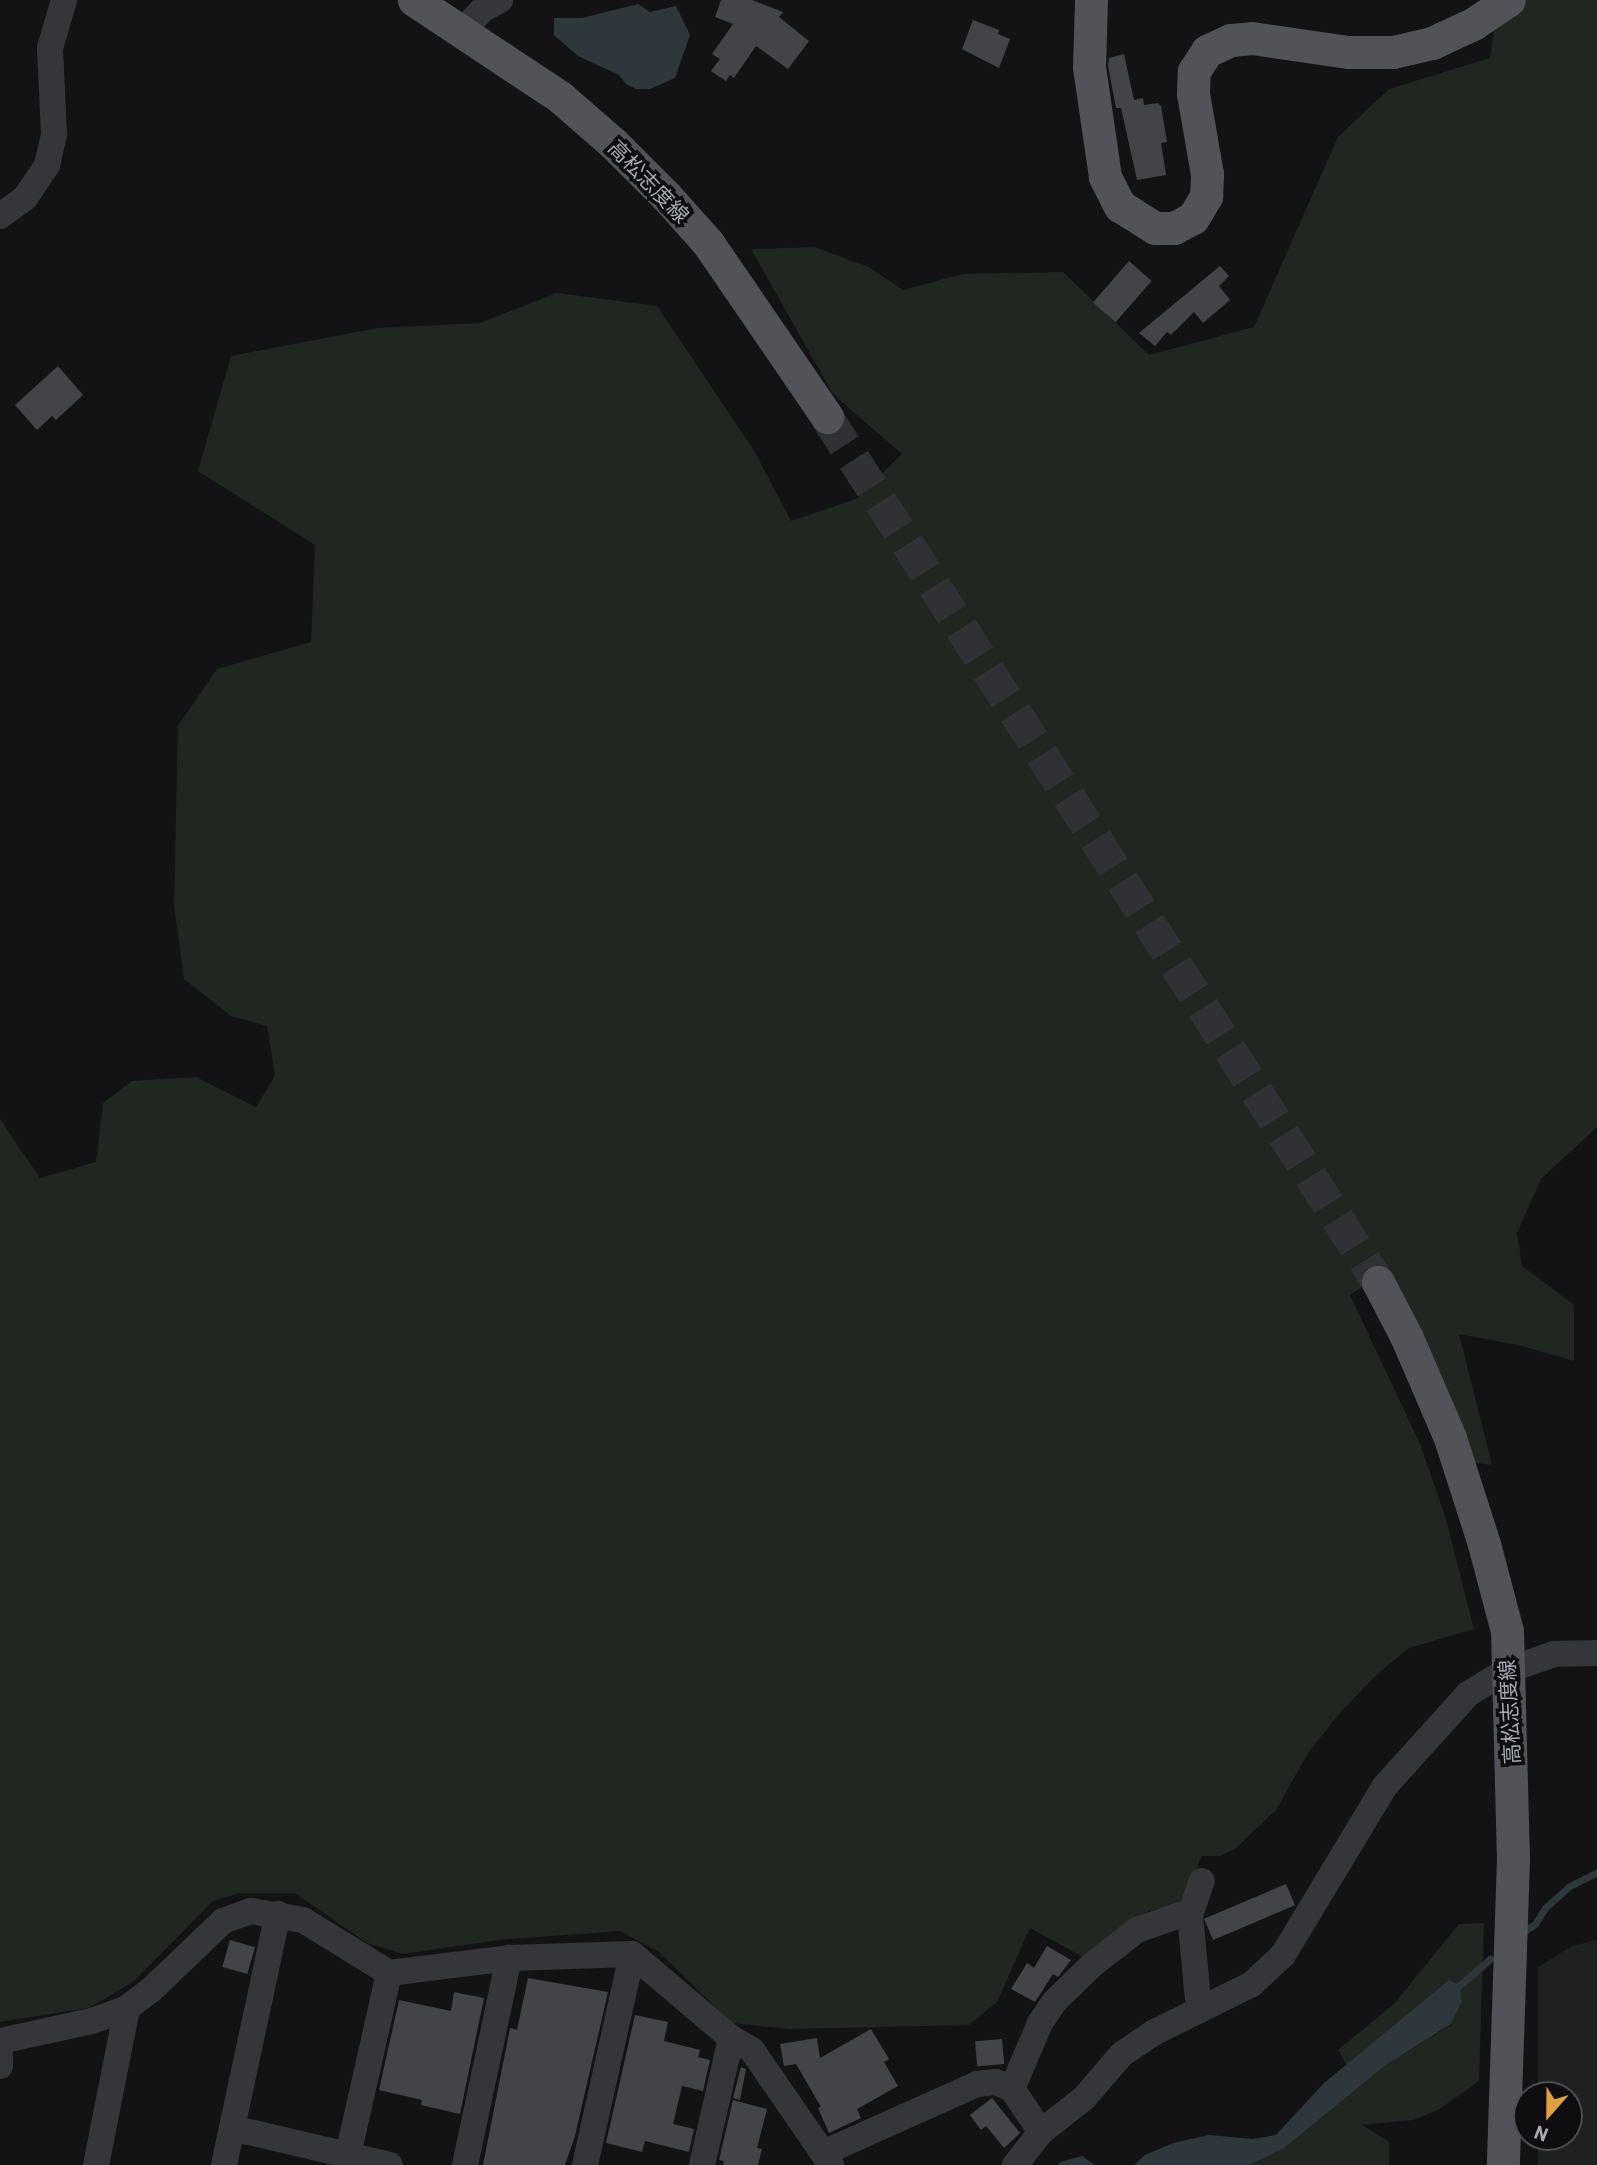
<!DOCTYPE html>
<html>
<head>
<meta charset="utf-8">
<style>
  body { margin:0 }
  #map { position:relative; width:1597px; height:2165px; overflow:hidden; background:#131315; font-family:Barlow,"Noto Sans JP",sans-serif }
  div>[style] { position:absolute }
  .built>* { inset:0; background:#1f2022 }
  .green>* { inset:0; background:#202720 }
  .water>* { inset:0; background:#2e373c }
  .stream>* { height:7px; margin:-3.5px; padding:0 3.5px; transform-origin:3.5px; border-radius:3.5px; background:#2e373c }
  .building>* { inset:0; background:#424448; transform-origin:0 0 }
  .major-tunnel>* { height:33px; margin-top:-16.5px; transform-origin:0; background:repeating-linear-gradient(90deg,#303135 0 33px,transparent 0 50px) }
  .minor>* { height:26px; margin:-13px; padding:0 13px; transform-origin:13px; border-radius:13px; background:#353639 }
  .major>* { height:33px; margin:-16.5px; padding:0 16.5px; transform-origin:16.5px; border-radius:16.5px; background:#515358 }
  span { translate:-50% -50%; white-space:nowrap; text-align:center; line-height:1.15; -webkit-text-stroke:7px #0e0e10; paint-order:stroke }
  .street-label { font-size:21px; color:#a6abb4 }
  .north { position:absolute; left:1513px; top:2081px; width:70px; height:70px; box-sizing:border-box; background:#0e0e10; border:2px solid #4b4d52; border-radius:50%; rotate:201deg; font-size:19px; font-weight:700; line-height:28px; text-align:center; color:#a6abb4 }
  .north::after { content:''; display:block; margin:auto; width:24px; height:32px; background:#dfa041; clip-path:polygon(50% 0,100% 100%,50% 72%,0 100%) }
</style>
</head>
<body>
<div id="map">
  <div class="built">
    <i style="clip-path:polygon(1597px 1940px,1597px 2165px,1538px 2165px,1538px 2137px,1569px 2137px,1569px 2095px,1538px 2095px,1538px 1967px,1572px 1946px)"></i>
  </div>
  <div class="green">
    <i style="clip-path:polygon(1498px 0,1597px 0,1597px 1127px,1541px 1179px,1517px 1233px,1522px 1266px,1574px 1305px,1574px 1361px,1518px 1345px,1459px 1334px,1492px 1465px,1468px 1462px,1382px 1273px,1350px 1295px,1420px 1444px,1446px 1519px,1474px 1629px,1409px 1648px,1375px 1676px,1339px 1714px,1308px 1753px,1276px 1810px,1235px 1849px,1220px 1856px,1201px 1856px,1186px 1901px,1149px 1911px,1121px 1928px,1085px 1958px,1030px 1928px,997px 2002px,969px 2025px,789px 2029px,731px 2023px,659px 1952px,620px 1931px,499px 1940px,403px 1954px,367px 1943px,295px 1893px,240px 1893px,213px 1901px,133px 1982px,89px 2008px,0 2022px,0 1119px,40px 1178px,96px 1162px,103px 1103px,132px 1081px,196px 1077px,256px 1107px,275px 1076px,267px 1026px,231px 1016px,184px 979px,174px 904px,178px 726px,217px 669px,311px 642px,315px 545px,198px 471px,231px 356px,378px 328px,480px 323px,557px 293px,657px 306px,753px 449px,791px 521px,856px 499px,902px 454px,833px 394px,751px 249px,814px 247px,869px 267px,903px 290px,963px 274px,1063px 272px,1149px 355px,1254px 327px,1338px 137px,1389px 89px,1490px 58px)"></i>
    <i style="clip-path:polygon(1484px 1923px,1479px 2081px,1438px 2110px,1413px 2120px,1362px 2125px,1389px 2142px,1389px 2165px,1249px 2165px,1283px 2149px,1386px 2065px,1451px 2025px,1462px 2002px,1460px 1985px,1449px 1980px,1347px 2066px,1338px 2050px,1394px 2004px,1459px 1924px)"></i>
  </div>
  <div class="water">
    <i style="clip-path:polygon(638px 4px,650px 12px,676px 6px,690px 35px,675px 78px,650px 89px,636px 89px,626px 84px,619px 75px,578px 56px,554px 35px,554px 18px,582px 18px)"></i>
    <i style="clip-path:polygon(1449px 1980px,1460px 1985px,1462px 2002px,1451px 2024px,1386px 2065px,1283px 2149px,1249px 2165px,1134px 2165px,1145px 2155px,1173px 2143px,1209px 2135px,1253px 2139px,1276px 2135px,1324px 2083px)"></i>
    <i style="clip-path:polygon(1082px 2156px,1095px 2165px,1058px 2165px,1060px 2162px)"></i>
  </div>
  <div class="stream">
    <i style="left:1526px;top:1930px;width:11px;rotate:-34deg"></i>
    <i style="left:1535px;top:1924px;width:19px;rotate:-58deg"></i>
    <i style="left:1545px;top:1908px;width:31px;rotate:-42deg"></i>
    <i style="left:1568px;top:1887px;width:33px;rotate:-27deg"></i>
    <i style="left:1460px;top:1985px;width:40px;rotate:-41deg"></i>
  </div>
  <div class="building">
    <i style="clip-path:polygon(721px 0,752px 0,783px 12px,779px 17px,809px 41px,788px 69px,756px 46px,734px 78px,730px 75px,726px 81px,711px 71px,720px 59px,712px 54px,733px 24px,715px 17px)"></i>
    <i style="clip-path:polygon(973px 20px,999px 30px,998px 34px,1010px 39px,999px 68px,962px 49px)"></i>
    <i style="clip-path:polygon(1124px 54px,1134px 100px,1143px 98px,1144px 105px,1158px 103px,1161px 106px,1167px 142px,1161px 143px,1166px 175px,1137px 180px,1121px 108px,1116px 108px,1108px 66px,1109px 58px)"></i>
    <i style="left:1129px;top:261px;width:30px;height:55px;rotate:41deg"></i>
    <i style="clip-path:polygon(1220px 266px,1229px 276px,1219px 286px,1230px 300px,1203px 323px,1194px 312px,1171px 335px,1167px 332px,1155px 346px,1139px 333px)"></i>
    <i style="clip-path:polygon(58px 366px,83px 395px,56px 420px,52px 416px,37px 430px,15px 405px)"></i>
    <i style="left:1286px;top:1884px;width:23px;height:89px;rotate:67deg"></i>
    <i style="left:230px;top:1940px;width:26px;height:28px;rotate:16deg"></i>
    <i style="clip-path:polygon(1047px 1946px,1071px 1960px,1058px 1977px,1053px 1974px,1035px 2002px,1011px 1989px,1027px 1963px,1034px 1968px)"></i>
    <i style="clip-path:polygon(528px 1978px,608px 1992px,575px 2136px,565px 2165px,483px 2165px,510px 2028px,517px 2030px)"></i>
    <i style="clip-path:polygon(454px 1992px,484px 1998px,460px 2114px,421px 2105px,422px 2100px,379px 2090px,399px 2000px,451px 2011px)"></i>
    <i style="clip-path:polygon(635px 2015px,668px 2022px,664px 2041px,700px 2050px,698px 2057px,710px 2060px,703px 2091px,682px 2086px,673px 2124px,694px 2129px,689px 2152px,645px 2141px,642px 2152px,606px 2143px)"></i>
    <i style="clip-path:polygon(871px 2029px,889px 2059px,884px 2062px,898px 2086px,857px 2109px,861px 2118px,829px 2133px,818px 2108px,821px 2107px,796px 2064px,784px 2066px,780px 2044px,817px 2038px,820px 2058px)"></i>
    <i style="left:1002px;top:2039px;width:25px;height:27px;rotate:85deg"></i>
    <i style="clip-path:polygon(741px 2067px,746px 2069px,740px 2100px,733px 2098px)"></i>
    <i style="clip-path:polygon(992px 2098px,1020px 2133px,1004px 2148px,986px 2126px,981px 2130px,970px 2115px)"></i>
    <i style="clip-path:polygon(733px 2100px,767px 2109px,757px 2148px,762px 2149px,758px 2165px,723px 2165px,724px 2161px,719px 2160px)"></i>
  </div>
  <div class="major-tunnel">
    <i style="left:827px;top:417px;width:1026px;rotate:57.5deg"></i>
  </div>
  <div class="minor">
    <i style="left:462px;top:31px;width:29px;rotate:-46deg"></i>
    <i style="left:482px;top:10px;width:21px;rotate:-29deg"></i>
    <i style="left:0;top:216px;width:31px;rotate:-36deg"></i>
    <i style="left:25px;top:198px;width:40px;rotate:-56deg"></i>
    <i style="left:47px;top:165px;width:32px;rotate:-77deg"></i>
    <i style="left:54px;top:134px;width:86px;rotate:-92.7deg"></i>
    <i style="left:50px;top:48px;width:50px;rotate:-73.7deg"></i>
    <i style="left:1190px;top:1915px;width:96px;rotate:84.6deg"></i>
    <i style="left:0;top:2041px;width:94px;rotate:-12.3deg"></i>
    <i style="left:92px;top:2021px;width:37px;rotate:-20deg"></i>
    <i style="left:127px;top:2008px;width:30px;rotate:-37deg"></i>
    <i style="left:151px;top:1990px;width:100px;rotate:-43.8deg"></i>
    <i style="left:223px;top:1921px;width:30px;rotate:-20deg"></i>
    <i style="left:251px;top:1911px;width:53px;rotate:9.8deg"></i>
    <i style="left:303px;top:1920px;width:101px;rotate:31.6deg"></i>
    <i style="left:389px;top:1973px;width:121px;rotate:-7.1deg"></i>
    <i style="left:509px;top:1958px;width:123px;rotate:-1.9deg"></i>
    <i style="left:632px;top:1954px;width:130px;rotate:40.3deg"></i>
    <i style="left:731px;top:2038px;width:24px;rotate:30deg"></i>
    <i style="left:752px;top:2050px;width:140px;rotate:55.5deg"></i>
    <i style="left:0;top:2066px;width:25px;rotate:-90deg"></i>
    <i style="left:1012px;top:2089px;width:72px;rotate:-67deg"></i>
    <i style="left:1040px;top:2023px;width:25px;rotate:-56deg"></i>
    <i style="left:1054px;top:2002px;width:53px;rotate:-44.2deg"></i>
    <i style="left:1092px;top:1965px;width:57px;rotate:-37.9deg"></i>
    <i style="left:1137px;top:1930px;width:46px;rotate:-19.2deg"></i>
    <i style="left:1180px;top:1915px;width:10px"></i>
    <i style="left:1190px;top:1915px;width:36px;rotate:-71deg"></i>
    <i style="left:232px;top:2128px;width:162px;rotate:13.2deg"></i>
    <i style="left:823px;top:2153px;width:169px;rotate:-24.1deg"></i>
    <i style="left:977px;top:2084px;width:19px;rotate:-6deg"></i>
    <i style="left:996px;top:2082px;width:17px;rotate:24deg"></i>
    <i style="left:1012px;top:2089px;width:52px;rotate:56deg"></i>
    <i style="left:348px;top:2155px;width:187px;rotate:-77.3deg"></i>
    <i style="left:96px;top:2165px;width:160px;rotate:-78.8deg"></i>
    <i style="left:224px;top:2165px;width:257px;rotate:-77.9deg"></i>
    <i style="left:465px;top:2165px;width:212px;rotate:-78deg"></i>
    <i style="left:585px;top:2165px;width:216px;rotate:-77.4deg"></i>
    <i style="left:702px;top:2165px;width:130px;rotate:-77.1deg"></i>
    <i style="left:1015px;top:2165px;width:42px;rotate:-51.8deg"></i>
    <i style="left:1041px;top:2132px;width:55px;rotate:-38.3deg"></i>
    <i style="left:1084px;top:2098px;width:58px;rotate:-49.2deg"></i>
    <i style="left:1122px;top:2054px;width:40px;rotate:-34deg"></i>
    <i style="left:1155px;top:2032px;width:108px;rotate:-26.3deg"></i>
    <i style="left:1252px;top:1984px;width:42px;rotate:-43.1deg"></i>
    <i style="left:1283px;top:1955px;width:197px;rotate:-58.9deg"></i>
    <i style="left:1385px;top:1786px;width:124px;rotate:-47.9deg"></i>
    <i style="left:1468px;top:1694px;width:44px;rotate:-31.2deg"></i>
    <i style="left:1506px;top:1671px;width:51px;rotate:-19.5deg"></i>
    <i style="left:1554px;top:1654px;width:43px;rotate:-1.3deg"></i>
  </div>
  <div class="major">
    <i style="left:414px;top:0;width:175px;rotate:33.6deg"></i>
    <i style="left:560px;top:97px;width:70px;rotate:41deg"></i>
    <i style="left:613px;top:143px;width:76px;rotate:45deg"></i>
    <i style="left:667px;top:197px;width:62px;rotate:48.3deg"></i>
    <i style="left:708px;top:243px;width:211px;rotate:55.6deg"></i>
    <i style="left:1091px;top:0;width:67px;rotate:91.7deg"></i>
    <i style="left:1089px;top:67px;width:111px;rotate:81.7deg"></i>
    <i style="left:1105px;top:177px;width:33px;rotate:63deg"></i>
    <i style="left:1120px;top:206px;width:41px;rotate:32.2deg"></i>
    <i style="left:1155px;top:228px;width:19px"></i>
    <i style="left:1174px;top:228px;width:21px;rotate:-28deg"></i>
    <i style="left:1193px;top:218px;width:26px;rotate:-59deg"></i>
    <i style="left:1206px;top:196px;width:22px;rotate:-87deg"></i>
    <i style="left:1207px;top:174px;width:81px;rotate:-99.9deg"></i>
    <i style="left:1193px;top:94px;width:23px;rotate:-88deg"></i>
    <i style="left:1194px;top:71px;width:24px;rotate:-57deg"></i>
    <i style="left:1207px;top:51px;width:26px;rotate:-25deg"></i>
    <i style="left:1231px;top:40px;width:21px;rotate:-5deg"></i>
    <i style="left:1252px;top:38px;width:97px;rotate:8.3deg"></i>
    <i style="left:1348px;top:52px;width:45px"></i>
    <i style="left:1393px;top:52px;width:40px;rotate:-13deg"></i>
    <i style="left:1432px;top:43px;width:45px;rotate:-24.9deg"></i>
    <i style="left:1473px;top:24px;width:43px;rotate:-33.7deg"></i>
    <i style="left:1378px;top:1282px;width:63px;rotate:62.6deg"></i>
    <i style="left:1407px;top:1338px;width:109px;rotate:66.7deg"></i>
    <i style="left:1450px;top:1438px;width:111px;rotate:72.2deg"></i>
    <i style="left:1484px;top:1544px;width:90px;rotate:75.2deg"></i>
    <i style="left:1507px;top:1631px;width:227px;rotate:88.5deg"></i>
    <i style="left:1513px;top:1858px;width:307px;rotate:91.9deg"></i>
  </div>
  <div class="street-label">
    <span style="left:649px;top:181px;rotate:46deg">高松志度線</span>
    <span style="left:1509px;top:1712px;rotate:-93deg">高松志度線</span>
  </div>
  <div class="north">N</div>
</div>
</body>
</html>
